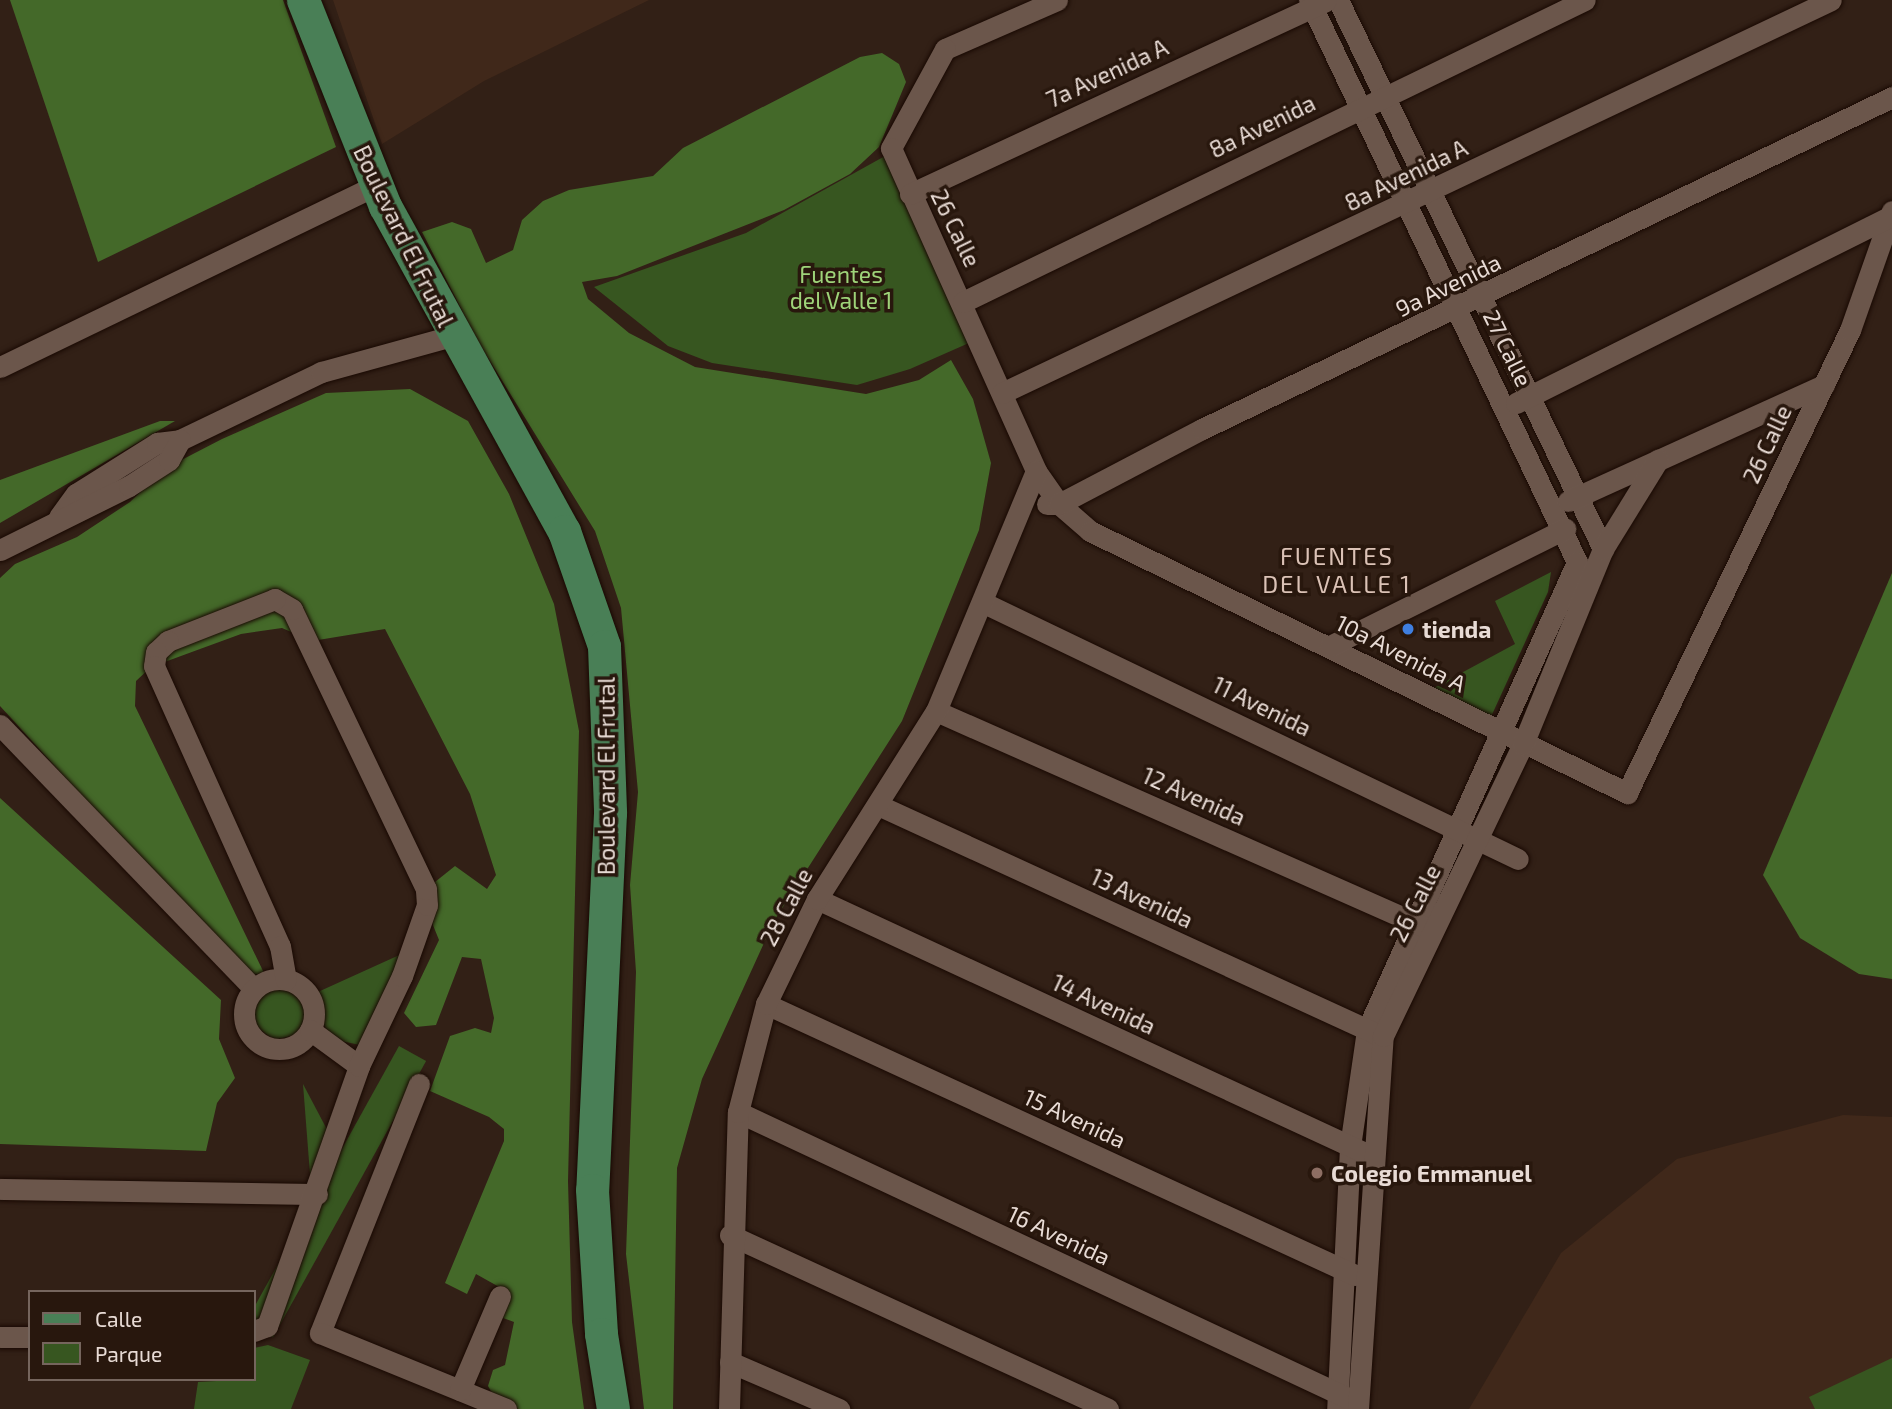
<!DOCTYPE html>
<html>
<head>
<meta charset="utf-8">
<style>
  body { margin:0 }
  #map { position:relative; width:1892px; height:1409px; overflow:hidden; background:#322016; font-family:"Exo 2",sans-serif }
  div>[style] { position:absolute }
  .built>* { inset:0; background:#40281a }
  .green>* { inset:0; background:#375620; transform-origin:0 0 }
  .forest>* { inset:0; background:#446929 }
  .roads { filter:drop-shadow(0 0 2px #190903) drop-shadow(0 0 2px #190903) }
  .minor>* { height:21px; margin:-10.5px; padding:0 10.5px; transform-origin:10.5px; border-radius:10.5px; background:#6b564b }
  .minor>.ring { margin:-10.5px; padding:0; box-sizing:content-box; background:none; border:21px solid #6b564b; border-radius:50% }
  .primary>* { height:33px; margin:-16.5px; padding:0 16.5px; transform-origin:16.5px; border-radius:16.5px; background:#497f56 }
  .dots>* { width:19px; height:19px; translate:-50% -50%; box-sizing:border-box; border:4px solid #28170d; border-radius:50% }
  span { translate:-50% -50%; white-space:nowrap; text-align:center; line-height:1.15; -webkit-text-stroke:7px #28170d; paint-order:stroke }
  .street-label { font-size:23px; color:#e8dbd5 }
  .park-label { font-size:23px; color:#9ed379 }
  .poi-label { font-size:23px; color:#e8dbd5; font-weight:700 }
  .left { translate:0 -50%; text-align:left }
  .neighbourhood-label { font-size:24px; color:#dbc2b6; letter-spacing:2px }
  .legend { position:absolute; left:28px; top:1290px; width:228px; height:91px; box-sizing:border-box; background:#28170d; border:2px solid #75655d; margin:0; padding:9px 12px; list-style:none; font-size:21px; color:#e8dbd5 }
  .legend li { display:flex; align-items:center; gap:14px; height:35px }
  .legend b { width:35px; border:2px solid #75655d }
</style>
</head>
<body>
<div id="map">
  <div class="built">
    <i style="clip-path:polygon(333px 0,649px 0,484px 81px,382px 144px)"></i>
    <i style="clip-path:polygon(1843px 1115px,1892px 1117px,1892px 1409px,1469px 1409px,1561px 1253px,1677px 1159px)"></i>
  </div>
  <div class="green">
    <i style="clip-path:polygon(885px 156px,969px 343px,910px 369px,857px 385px,712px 363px,668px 346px,594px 287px,746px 233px)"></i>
    <i style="clip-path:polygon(1551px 572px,1548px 592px,1490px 719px,1428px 691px,1515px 644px,1495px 601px)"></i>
    <i style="clip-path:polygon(406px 952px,360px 1045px,331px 1039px,310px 997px,309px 1018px,296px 1035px,274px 1040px,250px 1022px,250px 993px,265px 979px,295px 980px,309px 996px)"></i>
    <i style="left:399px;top:1046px;width:31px;height:316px;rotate:29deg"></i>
    <i style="clip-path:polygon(303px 1084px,332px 1139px,311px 1187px)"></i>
    <i style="clip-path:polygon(268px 1345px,310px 1360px,291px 1409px,194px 1409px,198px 1382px,254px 1379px,254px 1348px)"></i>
    <i style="clip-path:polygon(1892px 1358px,1892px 1409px,1815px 1409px,1809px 1397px)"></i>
  </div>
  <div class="forest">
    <i style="clip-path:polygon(10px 0,283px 0,336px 147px,98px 262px)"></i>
    <i style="clip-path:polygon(882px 53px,899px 64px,906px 82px,879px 147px,850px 174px,784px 210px,617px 276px,582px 282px,588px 299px,629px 333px,695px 367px,866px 394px,919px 380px,951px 360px,973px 399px,991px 463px,979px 530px,902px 721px,774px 921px,702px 1079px,677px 1168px,673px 1409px,644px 1409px,626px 1254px,636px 972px,630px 885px,638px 792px,621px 608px,595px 531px,477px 340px,422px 232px,452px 222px,471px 229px,486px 263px,513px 250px,522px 220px,543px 201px,569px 190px,653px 176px,683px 148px,860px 57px)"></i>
    <i style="clip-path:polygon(410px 389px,468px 421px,509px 494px,554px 604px,579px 731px,568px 1181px,572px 1322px,584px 1409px,508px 1409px,497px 1402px,488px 1386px,493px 1370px,505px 1365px,514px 1322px,492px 1314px,501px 1288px,476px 1274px,467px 1294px,445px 1283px,504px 1141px,504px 1129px,489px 1117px,430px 1091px,450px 1036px,475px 1028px,491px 1033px,494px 1018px,481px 959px,462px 957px,436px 1025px,416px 1027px,404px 1013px,439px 940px,424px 903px,435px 882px,455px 866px,487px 889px,496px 875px,470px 794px,385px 629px,312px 641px,282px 628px,241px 634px,151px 667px,136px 681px,135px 706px,264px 973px,246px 976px,0 706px,0 578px,15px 564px,77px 537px,130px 502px,164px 469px,222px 439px,326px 393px)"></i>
    <i style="clip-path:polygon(160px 421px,175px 421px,0 523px,0 480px)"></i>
    <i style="clip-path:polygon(1892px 573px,1892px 979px,1859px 974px,1800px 938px,1763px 875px)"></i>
    <i style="clip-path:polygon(0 798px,221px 1000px,219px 1039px,235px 1078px,217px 1103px,206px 1151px,0 1144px)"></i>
  </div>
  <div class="roads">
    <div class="minor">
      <i style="left:1057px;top:0;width:122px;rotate:156.4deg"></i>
      <i style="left:945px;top:49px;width:113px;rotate:118.6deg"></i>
      <i style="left:891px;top:148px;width:354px;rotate:65.8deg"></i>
      <i style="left:1036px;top:471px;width:40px;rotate:55.1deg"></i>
      <i style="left:1059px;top:504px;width:41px;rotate:41.1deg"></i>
      <i style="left:1090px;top:531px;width:598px;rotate:26.01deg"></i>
      <i style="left:1627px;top:793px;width:514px;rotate:-64.28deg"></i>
      <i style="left:1850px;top:330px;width:126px;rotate:-70.6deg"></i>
      <i style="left:1309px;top:0;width:623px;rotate:64.51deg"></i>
      <i style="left:1577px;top:562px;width:513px;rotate:114.17deg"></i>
      <i style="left:1367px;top:1030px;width:118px;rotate:98.3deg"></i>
      <i style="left:1350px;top:1147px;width:262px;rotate:92.8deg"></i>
      <i style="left:1338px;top:0;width:610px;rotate:64.23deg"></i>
      <i style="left:910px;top:194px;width:458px;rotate:-24.9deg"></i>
      <i style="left:963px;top:302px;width:691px;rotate:-25.9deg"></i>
      <i style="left:0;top:367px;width:418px;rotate:-25.8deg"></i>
      <i style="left:1002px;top:393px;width:917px;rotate:-25.36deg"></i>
      <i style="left:1516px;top:403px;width:417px;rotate:-26.5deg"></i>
      <i style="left:1568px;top:501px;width:281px;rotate:-24.4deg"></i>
      <i style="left:1047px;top:504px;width:12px"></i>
      <i style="left:1059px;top:504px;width:161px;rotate:-27.7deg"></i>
      <i style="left:1202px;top:429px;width:766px;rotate:-25.69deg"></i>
      <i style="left:59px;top:517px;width:29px;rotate:-54deg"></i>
      <i style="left:76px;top:494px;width:96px;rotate:-32.2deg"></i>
      <i style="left:157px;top:443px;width:23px;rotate:-7deg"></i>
      <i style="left:180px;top:440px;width:157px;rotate:-25.7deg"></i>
      <i style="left:321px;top:372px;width:136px;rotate:-15.4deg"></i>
      <i style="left:0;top:550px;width:144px;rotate:-26.4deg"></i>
      <i style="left:129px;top:486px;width:48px;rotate:-33deg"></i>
      <i style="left:169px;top:460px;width:23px;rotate:-61deg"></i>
      <i style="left:982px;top:602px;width:594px;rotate:25.62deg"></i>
      <i style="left:1330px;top:646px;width:263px;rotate:-26.5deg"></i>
      <i style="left:936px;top:711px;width:537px;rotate:23.84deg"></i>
      <i style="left:0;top:725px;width:365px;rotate:46.1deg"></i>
      <i style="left:878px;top:805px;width:551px;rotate:24.66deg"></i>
      <i style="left:817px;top:899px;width:600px;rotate:24.86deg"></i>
      <i class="ring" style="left:244px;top:979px;width:49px;height:49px"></i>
      <i style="left:766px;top:1004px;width:648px;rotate:24.71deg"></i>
      <i style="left:310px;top:1030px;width:61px;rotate:36.3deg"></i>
      <i style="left:419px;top:1084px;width:268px;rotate:111.7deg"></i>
      <i style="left:320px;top:1333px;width:201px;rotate:22.2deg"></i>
      <i style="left:738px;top:1112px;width:676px;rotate:25.12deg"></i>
      <i style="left:0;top:1189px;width:317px;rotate:0.9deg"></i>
      <i style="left:730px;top:1235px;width:416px;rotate:24.7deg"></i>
      <i style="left:254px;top:1331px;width:14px;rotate:-21deg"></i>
      <i style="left:267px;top:1326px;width:276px;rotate:-70.5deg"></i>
      <i style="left:359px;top:1066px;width:100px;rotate:-64.5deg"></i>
      <i style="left:402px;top:976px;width:75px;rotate:-70.6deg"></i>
      <i style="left:427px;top:905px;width:16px;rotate:-94deg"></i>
      <i style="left:426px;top:889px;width:310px;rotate:-115.6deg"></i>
      <i style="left:292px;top:609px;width:20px;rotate:-150deg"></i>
      <i style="left:275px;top:599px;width:115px;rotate:158.6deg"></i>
      <i style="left:168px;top:641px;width:16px;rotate:137deg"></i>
      <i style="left:156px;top:652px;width:14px;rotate:98deg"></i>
      <i style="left:154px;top:666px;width:307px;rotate:65.8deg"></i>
      <i style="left:280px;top:946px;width:34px;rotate:80deg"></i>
      <i style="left:0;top:1337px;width:30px"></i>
      <i style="left:730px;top:1362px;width:119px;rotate:23.3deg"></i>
      <i style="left:460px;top:1390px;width:102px;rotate:-66.9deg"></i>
      <i style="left:729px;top:1409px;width:297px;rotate:-88.3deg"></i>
      <i style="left:738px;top:1112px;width:112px;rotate:-75.5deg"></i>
      <i style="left:766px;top:1004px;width:117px;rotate:-64.1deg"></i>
      <i style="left:817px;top:899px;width:222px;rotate:-57.7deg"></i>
      <i style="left:936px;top:711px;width:260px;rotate:-67.4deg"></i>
      <i style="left:1358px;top:1409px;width:374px;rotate:-86.2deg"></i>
      <i style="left:1383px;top:1036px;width:324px;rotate:-64.4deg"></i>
      <i style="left:1523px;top:744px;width:211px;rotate:-67.7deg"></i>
      <i style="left:1603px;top:549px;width:105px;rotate:-58.3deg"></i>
    </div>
    <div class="primary">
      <i style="left:303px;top:0;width:222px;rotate:68.3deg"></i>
      <i style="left:385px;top:206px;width:371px;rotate:61.2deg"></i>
      <i style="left:564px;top:531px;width:122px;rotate:70.8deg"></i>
      <i style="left:604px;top:646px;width:167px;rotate:87.9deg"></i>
      <i style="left:610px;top:813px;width:377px;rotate:92.7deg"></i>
      <i style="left:592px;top:1190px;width:144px;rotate:86.4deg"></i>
      <i style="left:601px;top:1334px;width:76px;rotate:80.9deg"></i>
    </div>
  </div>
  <div class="dots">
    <i style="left:1408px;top:629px;background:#3f7fe0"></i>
    <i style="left:1317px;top:1173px;background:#8d6e63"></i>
  </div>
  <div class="street-label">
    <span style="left:1107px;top:73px;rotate:-25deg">7a Avenida A</span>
    <span style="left:1262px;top:126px;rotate:-26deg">8a Avenida</span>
    <span style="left:1406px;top:175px;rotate:-26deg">8a Avenida A</span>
    <span style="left:956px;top:228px;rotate:64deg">26 Calle</span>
    <span style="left:404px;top:236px;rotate:64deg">Boulevard El Frutal</span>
    <span style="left:1448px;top:285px;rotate:-26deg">9a Avenida</span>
    <span style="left:1508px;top:348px;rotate:64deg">27 Calle</span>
    <span style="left:1767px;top:444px;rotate:-65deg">26 Calle</span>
    <span style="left:1401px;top:653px;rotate:27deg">10a Avenida A</span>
    <span style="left:1262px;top:706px;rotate:26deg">11 Avenida</span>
    <span style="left:606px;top:776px;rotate:-90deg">Boulevard El Frutal</span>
    <span style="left:1194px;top:796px;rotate:24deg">12 Avenida</span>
    <span style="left:1142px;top:898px;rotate:25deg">13 Avenida</span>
    <span style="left:1415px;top:903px;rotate:-63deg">26 Calle</span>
    <span style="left:786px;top:907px;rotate:-62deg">28 Calle</span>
    <span style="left:1104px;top:1004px;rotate:25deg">14 Avenida</span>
    <span style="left:1075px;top:1118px;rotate:25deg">15 Avenida</span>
    <span style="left:1059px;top:1235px;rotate:25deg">16 Avenida</span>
  </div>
  <div class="park-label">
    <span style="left:841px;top:287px">Fuentes<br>del Valle 1</span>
  </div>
  <div class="poi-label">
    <span class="left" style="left:1422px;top:629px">tienda</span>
    <span class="left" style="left:1331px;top:1173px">Colegio Emmanuel</span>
  </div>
  <div class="neighbourhood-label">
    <span style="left:1337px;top:570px">FUENTES<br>DEL VALLE 1</span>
  </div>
  <ul class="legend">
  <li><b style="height:9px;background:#497f56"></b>Calle</li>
  <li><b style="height:19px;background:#375620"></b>Parque</li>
  </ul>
</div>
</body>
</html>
